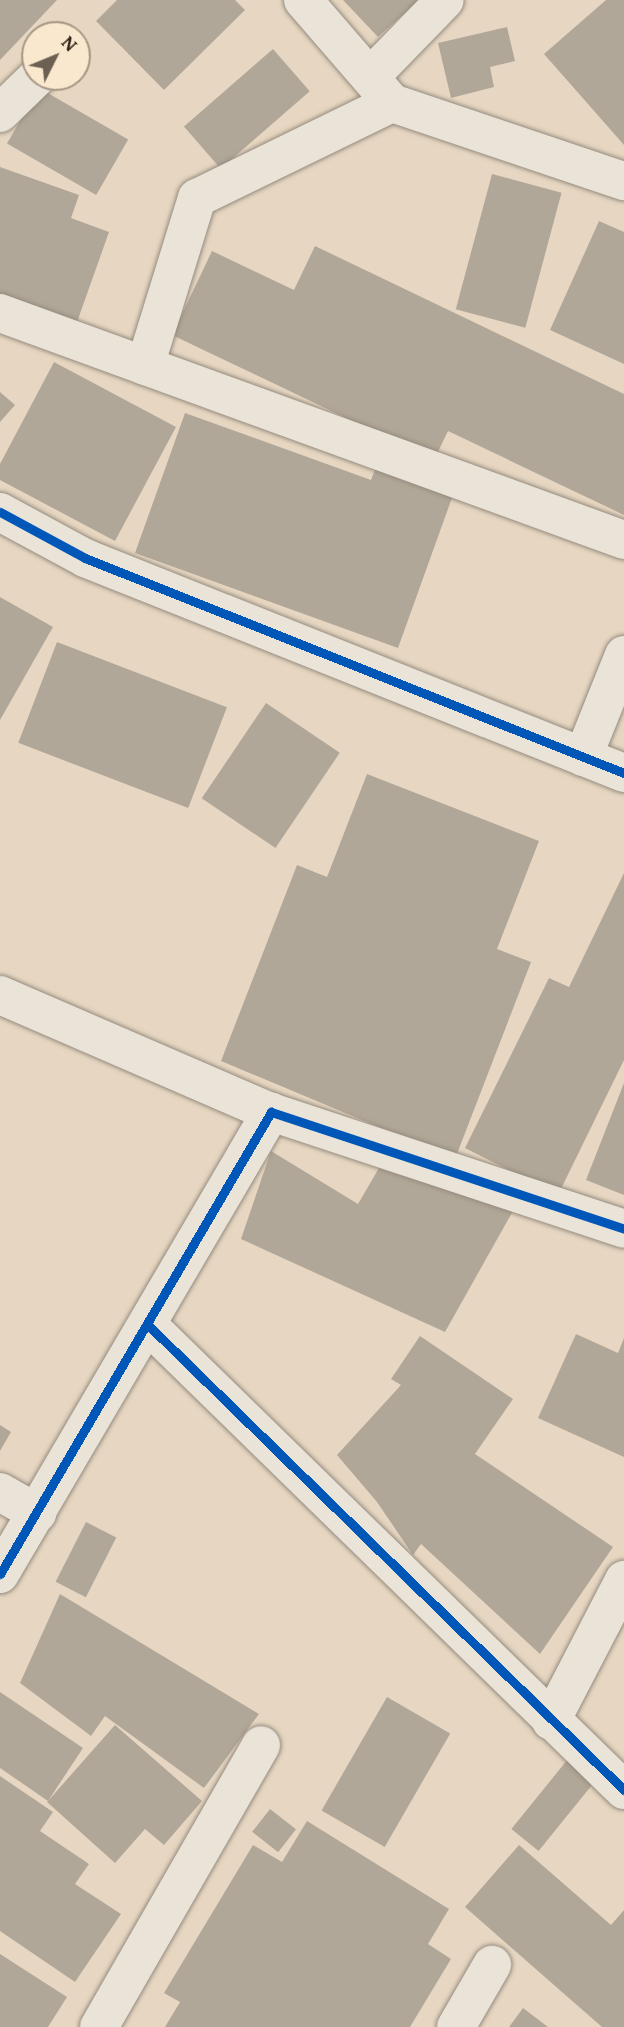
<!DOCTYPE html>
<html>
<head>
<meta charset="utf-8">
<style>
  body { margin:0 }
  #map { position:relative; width:624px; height:2027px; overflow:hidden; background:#e7d7c2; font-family:"Gentium Book Plus",serif }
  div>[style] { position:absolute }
  .building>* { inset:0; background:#b1a798; transform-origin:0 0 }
  .roads { filter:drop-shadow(0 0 2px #958b7e) drop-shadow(0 0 2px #958b7e) }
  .minor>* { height:38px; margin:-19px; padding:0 19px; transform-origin:19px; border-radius:19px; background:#eae3d8 }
  .cycleway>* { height:9px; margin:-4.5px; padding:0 4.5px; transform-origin:4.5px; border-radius:4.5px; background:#0057b8 }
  span { translate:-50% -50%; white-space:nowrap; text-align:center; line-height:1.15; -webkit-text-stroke:7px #f9e7ce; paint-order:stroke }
  .north { position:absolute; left:21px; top:21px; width:70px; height:70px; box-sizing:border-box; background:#f9e7ce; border:2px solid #a69784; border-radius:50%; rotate:47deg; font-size:19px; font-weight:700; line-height:28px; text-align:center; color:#2a2015 }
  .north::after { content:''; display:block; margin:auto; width:24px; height:32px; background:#6c6052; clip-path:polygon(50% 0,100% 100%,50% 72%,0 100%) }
</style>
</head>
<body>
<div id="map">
  <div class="building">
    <i style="clip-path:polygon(0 0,57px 0,0 60px)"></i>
    <i style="clip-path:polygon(117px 0,235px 0,245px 10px,164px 90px,96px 21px)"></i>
    <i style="clip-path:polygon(343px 0,419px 0,378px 37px)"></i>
    <i style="clip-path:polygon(606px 0,624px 0,624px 145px,544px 54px)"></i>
    <i style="clip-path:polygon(507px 27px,515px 61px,490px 67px,494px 87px,451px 98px,438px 43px)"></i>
    <i style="left:273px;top:49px;width:56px;height:118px;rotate:49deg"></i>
    <i style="left:39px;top:88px;width:103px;height:64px;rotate:30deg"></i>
    <i style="clip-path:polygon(0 167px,79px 195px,71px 218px,109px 232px,76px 325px,0 298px)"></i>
    <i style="left:492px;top:174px;width:72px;height:140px;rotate:15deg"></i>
    <i style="clip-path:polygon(599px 221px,624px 232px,624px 364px,550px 330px)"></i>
    <i style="clip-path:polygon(315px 246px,624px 394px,624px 515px,448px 431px,434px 460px,172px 335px,212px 251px,294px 290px)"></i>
    <i style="clip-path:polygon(54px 362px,176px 427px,115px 541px,0 480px,0 464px)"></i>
    <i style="clip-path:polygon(0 392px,15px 405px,0 422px)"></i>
    <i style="clip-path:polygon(185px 413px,371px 480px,376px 467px,453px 495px,398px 648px,135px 553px)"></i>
    <i style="clip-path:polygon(0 597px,53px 627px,0 720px)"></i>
    <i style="left:57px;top:642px;width:182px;height:108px;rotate:21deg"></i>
    <i style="left:266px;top:703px;width:89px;height:115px;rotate:34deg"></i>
    <i style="clip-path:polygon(367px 774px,539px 841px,497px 949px,531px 962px,455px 1159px,221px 1061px,297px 865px,327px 877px)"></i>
    <i style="clip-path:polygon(624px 873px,624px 1060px,558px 1195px,465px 1148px,549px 978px,569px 987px)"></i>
    <i style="clip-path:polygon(624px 1083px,624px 1195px,586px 1180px)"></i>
    <i style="clip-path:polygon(271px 1151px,358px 1204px,379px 1168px,513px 1211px,445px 1332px,241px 1239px)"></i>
    <i style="clip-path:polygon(576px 1334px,618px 1353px,624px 1338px,624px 1457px,538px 1418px)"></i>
    <i style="clip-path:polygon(420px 1336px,513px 1399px,475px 1454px,613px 1547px,540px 1654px,421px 1544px,413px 1555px,377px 1502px,337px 1455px,401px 1385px,391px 1379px)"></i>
    <i style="clip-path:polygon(0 1425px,11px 1432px,0 1451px)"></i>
    <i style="left:86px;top:1522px;width:34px;height:67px;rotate:27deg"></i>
    <i style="clip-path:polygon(60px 1594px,259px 1714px,204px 1788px,105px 1716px,91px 1736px,20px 1683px)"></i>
    <i style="clip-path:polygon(0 1692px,83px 1748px,48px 1801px,0 1768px)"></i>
    <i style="left:387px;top:1697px;width:73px;height:131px;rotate:30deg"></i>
    <i style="clip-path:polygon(115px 1725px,202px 1801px,164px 1845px,145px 1829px,115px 1863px,47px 1802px)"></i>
    <i style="left:568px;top:1759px;width:35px;height:90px;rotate:39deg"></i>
    <i style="clip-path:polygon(0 1776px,53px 1812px,40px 1831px,89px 1864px,75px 1884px,121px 1914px,75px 1982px,0 1931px)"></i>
    <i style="left:270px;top:1809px;width:33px;height:29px;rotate:38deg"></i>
    <i style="clip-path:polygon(307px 1821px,449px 1909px,428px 1944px,451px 1959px,410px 2027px,165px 2027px,180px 2002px,164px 1993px,253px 1845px,282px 1862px)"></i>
    <i style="clip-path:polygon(519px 1845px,611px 1925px,624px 1910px,624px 2027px,602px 2027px,465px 1907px)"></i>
    <i style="clip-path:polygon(0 1954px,67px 1997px,48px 2027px,0 2027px)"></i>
    <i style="clip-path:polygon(523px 2008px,548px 2027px,509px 2027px)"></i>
  </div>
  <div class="roads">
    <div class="minor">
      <i style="left:303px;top:0;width:136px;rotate:49.2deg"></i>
      <i style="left:370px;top:77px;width:107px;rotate:-45.8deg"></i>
      <i style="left:0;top:113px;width:52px;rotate:-44.2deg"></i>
      <i style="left:0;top:313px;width:664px;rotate:19.99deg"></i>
      <i style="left:145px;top:366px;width:176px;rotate:-72.8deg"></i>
      <i style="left:197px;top:198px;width:217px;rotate:-26deg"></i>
      <i style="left:392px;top:103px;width:245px;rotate:18.6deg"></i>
      <i style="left:0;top:512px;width:97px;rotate:28.4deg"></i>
      <i style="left:85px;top:558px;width:580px;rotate:21.75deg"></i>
      <i style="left:583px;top:757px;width:110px;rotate:-68.1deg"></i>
      <i style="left:0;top:995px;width:295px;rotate:23.4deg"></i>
      <i style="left:147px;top:1324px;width:667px;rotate:44.33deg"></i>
      <i style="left:0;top:1492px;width:43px;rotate:29.6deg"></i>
      <i style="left:0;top:1574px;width:536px;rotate:-59.6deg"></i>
      <i style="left:271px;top:1112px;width:372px;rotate:18.3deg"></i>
      <i style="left:551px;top:1721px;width:159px;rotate:-62.6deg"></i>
      <i style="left:99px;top:2027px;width:325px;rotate:-60.1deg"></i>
      <i style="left:456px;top:2027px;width:72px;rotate:-59.9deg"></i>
    </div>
  </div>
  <div class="cycleway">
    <i style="left:0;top:512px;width:97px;rotate:28.4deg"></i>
    <i style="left:85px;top:558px;width:580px;rotate:21.75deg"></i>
    <i style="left:147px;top:1324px;width:667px;rotate:44.33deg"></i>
    <i style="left:0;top:1574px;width:536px;rotate:-59.6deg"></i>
    <i style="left:271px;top:1112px;width:372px;rotate:18.3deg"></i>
  </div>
  <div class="north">N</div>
</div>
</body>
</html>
